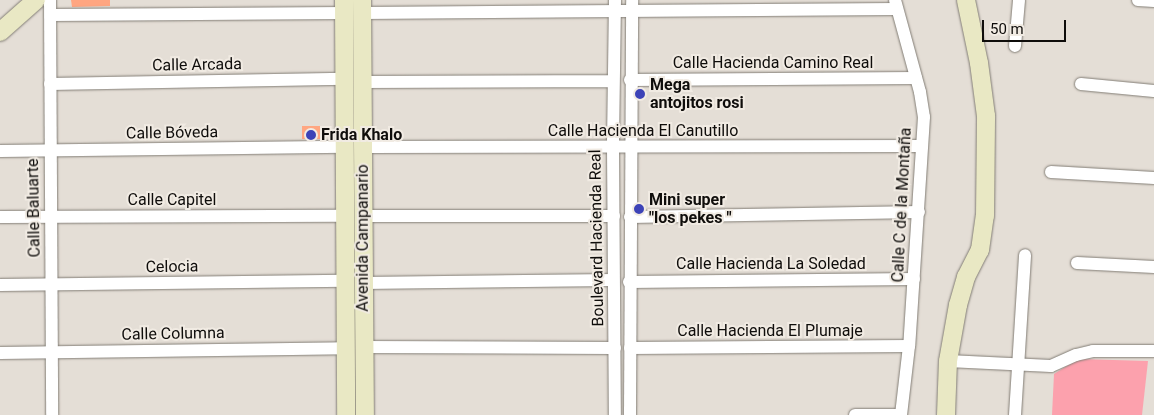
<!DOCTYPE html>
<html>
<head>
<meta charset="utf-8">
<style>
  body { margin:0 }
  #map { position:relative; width:1154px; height:415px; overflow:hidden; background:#e4ded6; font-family:Roboto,sans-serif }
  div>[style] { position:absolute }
  .green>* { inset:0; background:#fca1ad }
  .building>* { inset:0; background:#ffa681; transform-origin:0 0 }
  .roads { filter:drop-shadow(0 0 1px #827d75) drop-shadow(0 0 1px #827d75) }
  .street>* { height:12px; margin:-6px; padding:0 6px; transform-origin:6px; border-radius:6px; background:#fff }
  .secondary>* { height:18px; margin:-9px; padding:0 9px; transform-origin:9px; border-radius:9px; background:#e9e8c4 }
  .dots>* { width:14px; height:14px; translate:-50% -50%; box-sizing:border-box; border:2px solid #f1ebe3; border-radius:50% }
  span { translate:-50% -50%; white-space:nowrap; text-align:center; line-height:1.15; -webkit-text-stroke:4px #f1ebe3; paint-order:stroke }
  .street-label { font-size:16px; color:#0f0d0b }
  .poi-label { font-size:16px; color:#0f0d0b; font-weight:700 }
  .left { translate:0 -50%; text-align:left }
  .scale { position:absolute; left:982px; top:20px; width:84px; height:22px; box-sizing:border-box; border:2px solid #0f0d0b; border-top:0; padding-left:6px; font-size:15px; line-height:18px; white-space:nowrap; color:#0f0d0b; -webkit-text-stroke:4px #f1ebe3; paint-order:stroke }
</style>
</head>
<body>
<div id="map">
  <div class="green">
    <i style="clip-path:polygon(1078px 359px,1148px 361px,1142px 415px,1052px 415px,1054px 374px)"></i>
  </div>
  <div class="building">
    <i style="clip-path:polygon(71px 0,110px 0,110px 6px,72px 7px)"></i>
    <i style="left:302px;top:126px;width:20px;height:13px"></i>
  </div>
  <div class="roads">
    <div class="street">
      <i style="left:50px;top:0;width:415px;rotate:89.7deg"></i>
      <i style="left:615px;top:0;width:148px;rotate:90.8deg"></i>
      <i style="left:613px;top:148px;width:267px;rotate:89.6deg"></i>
      <i style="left:895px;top:0;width:95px;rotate:74.8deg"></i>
      <i style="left:920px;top:92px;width:25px;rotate:81deg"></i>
      <i style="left:924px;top:117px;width:229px;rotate:93.7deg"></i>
      <i style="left:909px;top:346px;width:69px;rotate:96.6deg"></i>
      <i style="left:1138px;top:0;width:16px;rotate:4deg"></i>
      <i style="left:362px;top:13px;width:535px;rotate:-0.43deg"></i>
      <i style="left:51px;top:15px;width:294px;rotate:-0.4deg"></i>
      <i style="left:1015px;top:46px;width:46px;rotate:-85deg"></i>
      <i style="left:630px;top:80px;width:286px;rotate:-0.4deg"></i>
      <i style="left:363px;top:82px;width:250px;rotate:-0.2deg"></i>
      <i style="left:50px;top:84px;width:295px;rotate:-1deg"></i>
      <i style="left:1081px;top:84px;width:73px;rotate:5.5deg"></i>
      <i style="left:364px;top:147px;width:558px;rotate:-0.1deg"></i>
      <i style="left:0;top:151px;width:345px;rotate:-0.7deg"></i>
      <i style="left:1051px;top:172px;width:103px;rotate:3.3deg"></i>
      <i style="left:364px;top:216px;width:250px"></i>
      <i style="left:0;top:217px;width:345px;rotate:-0.2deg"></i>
      <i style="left:630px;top:217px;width:289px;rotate:-1deg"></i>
      <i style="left:1077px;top:263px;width:77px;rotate:3deg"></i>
      <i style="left:629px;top:282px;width:285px;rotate:-0.6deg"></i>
      <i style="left:363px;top:283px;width:250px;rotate:-0.7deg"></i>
      <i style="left:0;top:285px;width:345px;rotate:-0.7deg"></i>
      <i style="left:363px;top:347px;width:252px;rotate:0.2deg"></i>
      <i style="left:630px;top:348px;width:279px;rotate:-0.4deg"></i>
      <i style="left:0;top:353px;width:346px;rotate:-0.8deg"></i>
      <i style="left:948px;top:361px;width:103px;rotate:2.8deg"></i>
      <i style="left:1051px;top:366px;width:27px;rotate:-24deg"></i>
      <i style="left:1076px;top:355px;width:17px;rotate:-13deg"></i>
      <i style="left:1093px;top:351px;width:61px"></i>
      <i style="left:630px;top:415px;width:415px;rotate:-89.7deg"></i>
      <i style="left:855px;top:415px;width:46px"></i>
      <i style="left:1015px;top:415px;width:160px;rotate:-86.4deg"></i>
    </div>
    <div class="secondary">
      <i style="left:344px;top:0;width:415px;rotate:89.7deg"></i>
      <i style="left:362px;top:0;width:415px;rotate:89.6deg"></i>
      <i style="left:0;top:32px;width:48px;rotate:-41.6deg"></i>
      <i style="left:946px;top:415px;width:54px;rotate:-87.9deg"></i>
      <i style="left:948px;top:361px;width:57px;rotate:-79.9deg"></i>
      <i style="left:958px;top:305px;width:29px;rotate:-74deg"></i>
      <i style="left:966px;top:277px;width:30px;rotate:-63deg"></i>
      <i style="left:980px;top:250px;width:34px;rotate:-82deg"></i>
      <i style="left:985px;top:216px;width:100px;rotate:-89.4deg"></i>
      <i style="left:986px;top:116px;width:53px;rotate:-97.5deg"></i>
      <i style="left:979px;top:63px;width:64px;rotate:-101.7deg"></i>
    </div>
  </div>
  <div class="dots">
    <i style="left:640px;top:94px;background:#3d43b7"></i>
    <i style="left:311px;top:135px;background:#3d43b7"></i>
    <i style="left:639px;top:209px;background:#3d43b7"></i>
  </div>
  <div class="street-label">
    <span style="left:773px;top:63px">Calle Hacienda Camino Real</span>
    <span style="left:197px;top:65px;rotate:-1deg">Calle Arcada</span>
    <span style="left:643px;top:131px">Calle Hacienda El Canutillo</span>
    <span style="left:172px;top:133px;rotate:-1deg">Calle Bóveda</span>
    <span style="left:172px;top:200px">Calle Capitel</span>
    <span style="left:902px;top:205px;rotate:-87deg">Calle C de la Montaña</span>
    <span style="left:34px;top:208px;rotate:-91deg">Calle Baluarte</span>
    <span style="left:363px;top:238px;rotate:-90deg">Avenida Campanario</span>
    <span style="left:597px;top:238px;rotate:-91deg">Boulevard Hacienda Real</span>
    <span style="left:771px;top:264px">Calle Hacienda La Soledad</span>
    <span style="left:172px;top:267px;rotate:-1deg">Celocia</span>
    <span style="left:770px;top:331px">Calle Hacienda El Plumaje</span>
    <span style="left:173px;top:334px;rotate:-1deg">Calle Columna</span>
  </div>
  <div class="poi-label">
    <span class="left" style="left:650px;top:94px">Mega<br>antojitos rosi</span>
    <span class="left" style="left:321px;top:135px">Frida Khalo</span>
    <span class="left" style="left:649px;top:209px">Mini super<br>"los pekes "</span>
  </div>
  <div class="scale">50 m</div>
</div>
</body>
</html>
